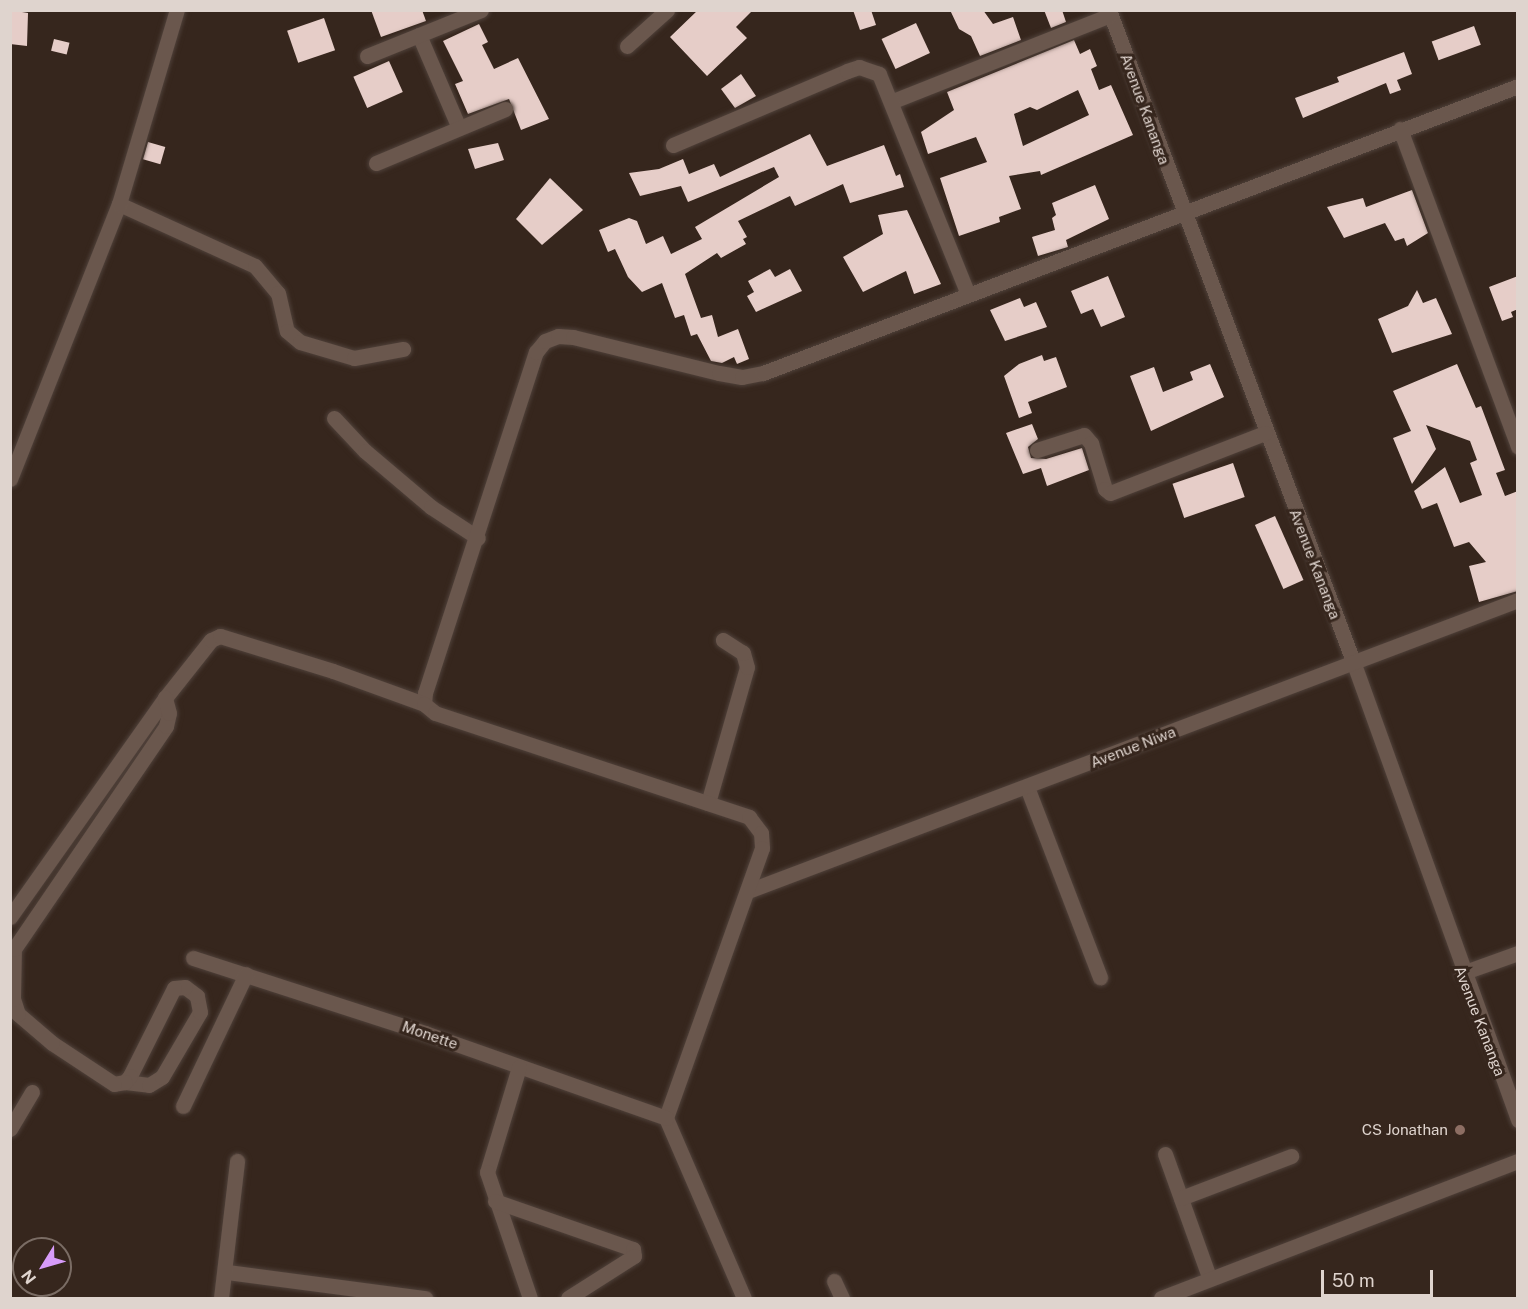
<!DOCTYPE html>
<html>
<head>
<meta charset="utf-8">
<style>
  body { margin:0 }
  #map { position:relative; width:1528px; height:1309px; overflow:hidden; background:#36261d; font-family:"Public Sans",sans-serif }
  div>[style] { position:absolute }
  .building>* { inset:0; background:#e6cdc8; transform-origin:0 0 }
  .roads { filter:drop-shadow(0 0 2px #4f413a) drop-shadow(0 0 2px #4f413a) }
  .minor>* { height:15px; margin:-7.5px; padding:0 7.5px; transform-origin:7.5px; border-radius:7.5px; background:#6a574d }
  .dots>* { width:16px; height:16px; translate:-50% -50%; box-sizing:border-box; border:3px solid #36261d; border-radius:50% }
  span { translate:-50% -50%; white-space:nowrap; text-align:center; line-height:1.15; -webkit-text-stroke:6px #36261d; paint-order:stroke }
  .street-label { font-size:15px; color:#dfd4ce }
  .poi-label { font-size:15px; color:#dfd4ce }
  .right { translate:-100% -50%; text-align:right }
  .frame { position:absolute; inset:0; border:12px solid #dfd4ce; pointer-events:none }
  .north { position:absolute; left:12px; top:1237px; width:60px; height:60px; box-sizing:border-box; background:#36261d; border:2px solid #7a6c64; border-radius:50%; rotate:233deg; font-size:16px; font-weight:700; line-height:24px; text-align:center; color:#dfd4ce }
  .north::after { content:''; display:block; margin:auto; width:21px; height:27px; background:#d79bf9; clip-path:polygon(50% 0,100% 100%,50% 72%,0 100%) }
  .scale { position:absolute; left:1321px; top:1270px; width:112px; height:27px; box-sizing:border-box; border:3px solid #dfd4ce; border-top:0; padding-left:8px; font-size:18px; line-height:21px; white-space:nowrap; color:#dfd4ce; -webkit-text-stroke:4px #36261d; paint-order:stroke }
</style>
</head>
<body>
<div id="map">
  <div class="building">
    <i style="clip-path:polygon(10px 10px,28px 13px,27px 46px,10px 44px)"></i>
    <i style="clip-path:polygon(371px 10px,422px 10px,426px 21px,381px 37px)"></i>
    <i style="clip-path:polygon(698px 10px,753px 10px,736px 27px,747px 38px,707px 76px,670px 37px)"></i>
    <i style="clip-path:polygon(853px 10px,871px 10px,876px 25px,860px 30px)"></i>
    <i style="clip-path:polygon(950px 10px,983px 10px,993px 24px,1013px 17px,1021px 40px,980px 56px,971px 36px,959px 29px)"></i>
    <i style="clip-path:polygon(1044px 10px,1062px 10px,1066px 22px,1051px 28px)"></i>
    <i style="left:324px;top:18px;width:34px;height:39px;rotate:71deg"></i>
    <i style="left:916px;top:23px;width:33px;height:38px;rotate:65deg"></i>
    <i style="clip-path:polygon(479px 24px,488px 42px,482px 45px,494px 69px,518px 58px,549px 119px,521px 130px,509px 99px,468px 114px,455px 84px,463px 81px,443px 41px)"></i>
    <i style="left:1474px;top:26px;width:20px;height:45px;rotate:70deg"></i>
    <i style="left:54px;top:39px;width:16px;height:12px;rotate:14deg"></i>
    <i style="clip-path:polygon(evenodd,1074px 40px,1080px 54px,1090px 49px,1097px 66px,1091px 69px,1099px 90px,1111px 85px,1133px 135px,1041px 175px,1040px 171px,1009px 176px,1021px 209px,999px 217px,1000px 222px,959px 236px,940px 178px,987px 162px,976px 137px,928px 154px,921px 132px,954px 110px,947px 92px,1074px 40px,1078px 90px,1089px 115px,1023px 146px,1014px 114px,1030px 107px,1037px 110px,1078px 90px)"></i>
    <i style="clip-path:polygon(1404px 52px,1412px 74px,1397px 80px,1401px 90px,1390px 94px,1386px 83px,1303px 118px,1295px 98px,1339px 82px,1337px 77px)"></i>
    <i style="left:389px;top:61px;width:34px;height:39px;rotate:66deg"></i>
    <i style="clip-path:polygon(741px 74px,756px 96px,735px 108px,721px 89px)"></i>
    <i style="clip-path:polygon(810px 134px,827px 166px,884px 145px,896px 176px,900px 174px,904px 187px,850px 203px,843px 184px,795px 206px,790px 196px,738px 221px,747px 237px,743px 239px,746px 244px,721px 258px,717px 253px,685px 274px,701px 318px,712px 315px,718px 337px,738px 329px,749px 359px,737px 364px,734px 357px,722px 363px,711px 361px,697px 334px,691px 336px,684px 315px,675px 318px,662px 283px,642px 292px,628px 277px,615px 249px,608px 252px,599px 230px,629px 218px,637px 221px,646px 244px,663px 236px,671px 254px,702px 239px,695px 227px,779px 177px,774px 167px,688px 202px,681px 186px,640px 196px,629px 173px,659px 169px,683px 159px,689px 174px,714px 164px,720px 177px)"></i>
    <i style="left:148px;top:142px;width:18px;height:18px;rotate:16deg"></i>
    <i style="clip-path:polygon(498px 143px,504px 160px,475px 169px,468px 149px)"></i>
    <i style="clip-path:polygon(550px 178px,583px 210px,542px 245px,516px 219px)"></i>
    <i style="clip-path:polygon(1095px 185px,1109px 219px,1066px 240px,1068px 247px,1038px 256px,1032px 237px,1055px 230px,1052px 218px,1056px 215px,1052px 203px)"></i>
    <i style="clip-path:polygon(1412px 190px,1428px 233px,1407px 246px,1404px 238px,1395px 241px,1385px 223px,1344px 238px,1327px 207px,1363px 198px,1366px 207px)"></i>
    <i style="clip-path:polygon(907px 210px,941px 284px,914px 294px,906px 271px,863px 292px,843px 257px,883px 234px,878px 215px)"></i>
    <i style="clip-path:polygon(770px 269px,775px 277px,790px 269px,802px 291px,756px 312px,747px 296px,754px 292px,748px 281px)"></i>
    <i style="clip-path:polygon(1108px 276px,1125px 317px,1101px 327px,1093px 309px,1081px 314px,1071px 291px)"></i>
    <i style="clip-path:polygon(1518px 276px,1518px 309px,1511px 312px,1513px 317px,1502px 321px,1489px 287px)"></i>
    <i style="clip-path:polygon(1417px 290px,1423px 303px,1436px 298px,1452px 334px,1392px 353px,1378px 319px,1408px 306px)"></i>
    <i style="clip-path:polygon(1020px 298px,1024px 307px,1036px 302px,1047px 327px,1005px 341px,990px 310px)"></i>
    <i style="clip-path:polygon(1042px 355px,1044px 361px,1056px 357px,1067px 387px,1028px 402px,1032px 413px,1019px 418px,1004px 376px,1019px 364px)"></i>
    <i style="clip-path:polygon(1210px 364px,1224px 397px,1151px 431px,1130px 376px,1154px 367px,1163px 392px,1193px 380px,1190px 372px)"></i>
    <i style="clip-path:polygon(1457px 364px,1476px 408px,1481px 406px,1505px 470px,1496px 473px,1505px 496px,1518px 491px,1518px 591px,1479px 602px,1469px 566px,1486px 562px,1469px 542px,1454px 547px,1437px 503px,1422px 509px,1414px 491px,1445px 467px,1460px 503px,1482px 495px,1470px 463px,1477px 460px,1470px 441px,1426px 425px,1436px 449px,1412px 484px,1393px 438px,1411px 431px,1393px 391px)"></i>
    <i style="clip-path:polygon(1032px 424px,1038px 439px,1028px 447px,1031px 458px,1046px 459px,1082px 448px,1089px 470px,1047px 486px,1041px 468px,1023px 474px,1006px 433px)"></i>
    <i style="left:1233px;top:463px;width:36px;height:64px;rotate:71deg"></i>
    <i style="left:1275px;top:516px;width:70px;height:22px;rotate:66deg"></i>
  </div>
  <div class="roads">
    <div class="minor">
      <i style="left:1109px;top:10px;width:698px;rotate:69.46deg"></i>
      <i style="left:1354px;top:664px;width:485px;rotate:70.2deg"></i>
      <i style="left:419px;top:35px;width:101px;rotate:66.7deg"></i>
      <i style="left:627px;top:46px;width:54px;rotate:-42deg"></i>
      <i style="left:367px;top:56px;width:123px;rotate:-22deg"></i>
      <i style="left:893px;top:101px;width:233px;rotate:-21.6deg"></i>
      <i style="left:1400px;top:129px;width:339px;rotate:69.6deg"></i>
      <i style="left:673px;top:145px;width:189px;rotate:-23deg"></i>
      <i style="left:847px;top:71px;width:13px;rotate:-18deg"></i>
      <i style="left:859px;top:67px;width:21px;rotate:19deg"></i>
      <i style="left:879px;top:74px;width:237px;rotate:68deg"></i>
      <i style="left:376px;top:163px;width:140px;rotate:-22.7deg"></i>
      <i style="left:119px;top:204px;width:149px;rotate:24.5deg"></i>
      <i style="left:255px;top:266px;width:35px;rotate:50deg"></i>
      <i style="left:278px;top:293px;width:39px;rotate:77deg"></i>
      <i style="left:287px;top:331px;width:17px;rotate:40deg"></i>
      <i style="left:300px;top:342px;width:56px;rotate:16.5deg"></i>
      <i style="left:354px;top:358px;width:50px;rotate:-10.4deg"></i>
      <i style="left:334px;top:418px;width:45px;rotate:46.8deg"></i>
      <i style="left:365px;top:451px;width:87px;rotate:40.3deg"></i>
      <i style="left:431px;top:507px;width:56px;rotate:33.4deg"></i>
      <i style="left:1037px;top:450px;width:49px;rotate:-17.7deg"></i>
      <i style="left:1084px;top:435px;width:11px;rotate:49deg"></i>
      <i style="left:1091px;top:443px;width:48px;rotate:73.1deg"></i>
      <i style="left:1105px;top:489px;width:6px;rotate:39deg"></i>
      <i style="left:1110px;top:493px;width:166px;rotate:-21.2deg"></i>
      <i style="left:10px;top:479px;width:296px;rotate:-68.4deg"></i>
      <i style="left:119px;top:204px;width:202px;rotate:-73.4deg"></i>
      <i style="left:424px;top:704px;width:11px;rotate:-85deg"></i>
      <i style="left:425px;top:693px;width:359px;rotate:-72deg"></i>
      <i style="left:536px;top:352px;width:14px;rotate:-51deg"></i>
      <i style="left:545px;top:341px;width:14px;rotate:-21deg"></i>
      <i style="left:558px;top:336px;width:15px;rotate:4deg"></i>
      <i style="left:573px;top:337px;width:150px;rotate:13.9deg"></i>
      <i style="left:719px;top:373px;width:23px;rotate:10deg"></i>
      <i style="left:742px;top:377px;width:21px;rotate:-11deg"></i>
      <i style="left:763px;top:373px;width:808px;rotate:-20.81deg"></i>
      <i style="left:1027px;top:787px;width:204px;rotate:69deg"></i>
      <i style="left:708px;top:803px;width:141px;rotate:-74deg"></i>
      <i style="left:747px;top:667px;width:15px;rotate:-106deg"></i>
      <i style="left:743px;top:653px;width:24px;rotate:-147deg"></i>
      <i style="left:748px;top:891px;width:823px;rotate:-20.7deg"></i>
      <i style="left:10px;top:917px;width:268px;rotate:-54.7deg"></i>
      <i style="left:165px;top:698px;width:74px;rotate:-51.6deg"></i>
      <i style="left:211px;top:640px;width:10px;rotate:-24deg"></i>
      <i style="left:220px;top:636px;width:118px;rotate:17.2deg"></i>
      <i style="left:333px;top:671px;width:97px;rotate:19.9deg"></i>
      <i style="left:424px;top:704px;width:14px;rotate:39deg"></i>
      <i style="left:435px;top:713px;width:331px;rotate:18.3deg"></i>
      <i style="left:749px;top:817px;width:20px;rotate:53deg"></i>
      <i style="left:761px;top:833px;width:15px;rotate:86deg"></i>
      <i style="left:762px;top:848px;width:287px;rotate:109.6deg"></i>
      <i style="left:666px;top:1118px;width:196px;rotate:66.6deg"></i>
      <i style="left:193px;top:958px;width:244px;rotate:17.9deg"></i>
      <i style="left:425px;top:1033px;width:256px;rotate:19.4deg"></i>
      <i style="left:1462px;top:973px;width:59px;rotate:-19.7deg"></i>
      <i style="left:519px;top:1067px;width:110px;rotate:106.9deg"></i>
      <i style="left:487px;top:1172px;width:133px;rotate:71.2deg"></i>
      <i style="left:125px;top:1082px;width:24px;rotate:7deg"></i>
      <i style="left:149px;top:1085px;width:15px;rotate:-32deg"></i>
      <i style="left:162px;top:1077px;width:75px;rotate:-59.7deg"></i>
      <i style="left:200px;top:1012px;width:16px;rotate:-101deg"></i>
      <i style="left:197px;top:996px;width:15px;rotate:-143deg"></i>
      <i style="left:185px;top:987px;width:11px;rotate:175deg"></i>
      <i style="left:174px;top:988px;width:98px;rotate:116.6deg"></i>
      <i style="left:130px;top:1076px;width:8px;rotate:130deg"></i>
      <i style="left:125px;top:1082px;width:11px;rotate:170deg"></i>
      <i style="left:114px;top:1084px;width:74px;rotate:-146.5deg"></i>
      <i style="left:52px;top:1043px;width:45px;rotate:-139.5deg"></i>
      <i style="left:18px;top:1014px;width:16px;rotate:-108deg"></i>
      <i style="left:13px;top:999px;width:50px;rotate:-88.9deg"></i>
      <i style="left:14px;top:949px;width:270px;rotate:-55.7deg"></i>
      <i style="left:166px;top:726px;width:13px;rotate:-77deg"></i>
      <i style="left:169px;top:713px;width:16px;rotate:-105deg"></i>
      <i style="left:183px;top:1106px;width:146px;rotate:-64.5deg"></i>
      <i style="left:10px;top:1129px;width:43px;rotate:-59.3deg"></i>
      <i style="left:1165px;top:1154px;width:131px;rotate:70.3deg"></i>
      <i style="left:1181px;top:1198px;width:118px;rotate:-20.9deg"></i>
      <i style="left:495px;top:1201px;width:146px;rotate:19.2deg"></i>
      <i style="left:633px;top:1249px;width:7px;rotate:82deg"></i>
      <i style="left:634px;top:1256px;width:78px;rotate:147.5deg"></i>
      <i style="left:227px;top:1272px;width:200px;rotate:7.5deg"></i>
      <i style="left:834px;top:1281px;width:19px;rotate:65deg"></i>
      <i style="left:221px;top:1298px;width:138px;rotate:-83.3deg"></i>
      <i style="left:1161px;top:1298px;width:382px;rotate:-21deg"></i>
    </div>
  </div>
  <div class="dots">
    <i style="left:1460px;top:1130px;background:#8d6e63"></i>
  </div>
  <div class="street-label">
    <span style="left:1145px;top:109px;rotate:70deg">Avenue Kananga</span>
    <span style="left:1315px;top:564px;rotate:69deg">Avenue Kananga</span>
    <span style="left:1133px;top:747px;rotate:-21deg">Avenue Niwa</span>
    <span style="left:1480px;top:1021px;rotate:69deg">Avenue Kananga</span>
    <span style="left:430px;top:1035px;rotate:19deg">Monette</span>
  </div>
  <div class="poi-label">
    <span class="right" style="left:1448px;top:1130px">CS Jonathan</span>
  </div>
  <div class="frame"></div>
  <div class="north">N</div>
  <div class="scale">50 m</div>
</div>
</body>
</html>
